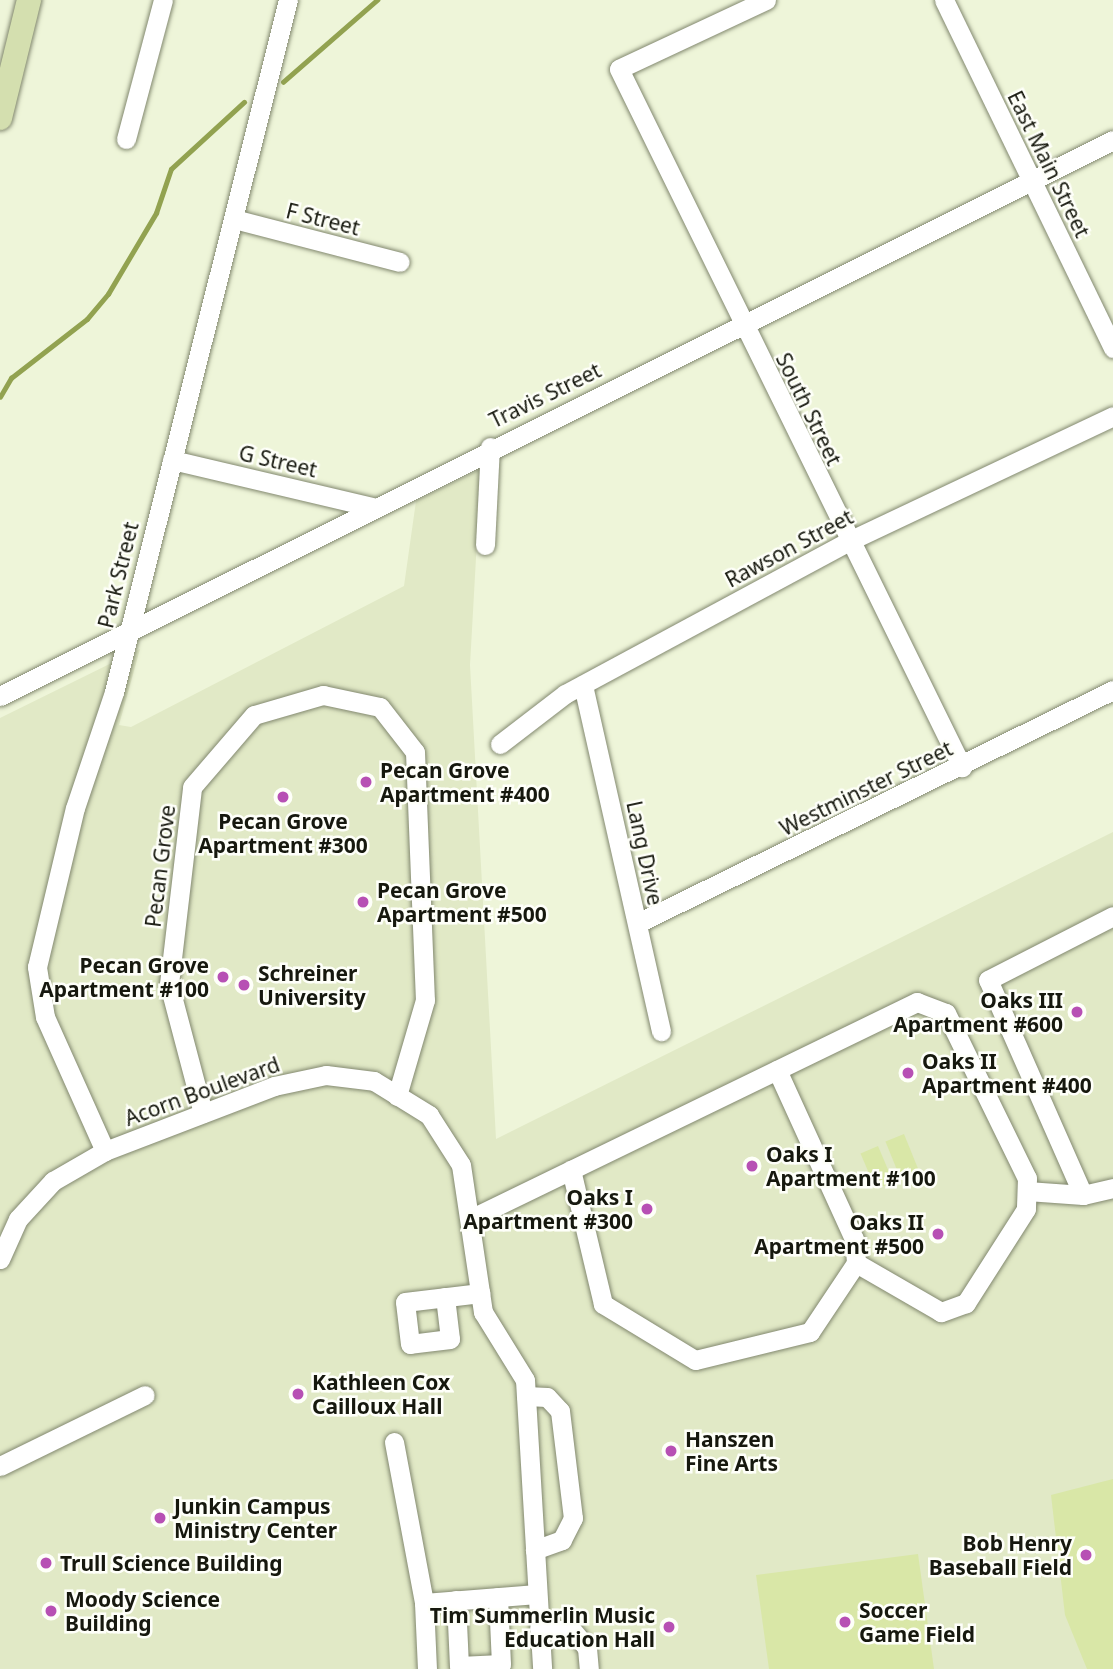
<!DOCTYPE html>
<html>
<head>
<meta charset="utf-8">
<style>
  body { margin:0 }
  #map { position:relative; width:1113px; height:1669px; overflow:hidden; background:#eef5d9; font-family:"Noto Sans",sans-serif }
  div>[style] { position:absolute }
  .built>* { inset:0; background:#e1e9c6 }
  .green>* { inset:0; background:#d9e7a7; transform-origin:0 0 }
  .stream>* { height:4.5px; margin:-2.25px; padding:0 2.25px; transform-origin:2.25px; border-radius:2.25px; background:#92a250 }
  .roads { filter:drop-shadow(0 0 2px #82886f) drop-shadow(0 0 2px #82886f) }
  .minor>* { height:19px; margin:-9.5px; padding:0 9.5px; transform-origin:9.5px; border-radius:9.5px; background:#fff }
  .major>* { height:24px; margin:-12px; padding:0 12px; transform-origin:12px; border-radius:12px; background:#d4dfaf }
  .dots>* { width:19px; height:19px; translate:-50% -50%; box-sizing:border-box; border:4px solid #fefff9; border-radius:50% }
  span { translate:-50% -50%; white-space:nowrap; text-align:center; line-height:1.15; -webkit-text-stroke:5px #fefff9; paint-order:stroke }
  .street-label { font-size:21px; color:#16180e }
  .poi-label { font-size:21px; color:#16180e; font-weight:700 }
  .left { translate:0 -50%; text-align:left }
  .right { translate:-100% -50%; text-align:right }
</style>
</head>
<body>
<div id="map">
  <div class="built">
    <i style="clip-path:polygon(481px 469px,470px 665px,496px 1139px,1113px 832px,1113px 1669px,0 1669px,0 718px,140px 649px,119px 725px,131px 727px,404px 586px,416px 501px)"></i>
  </div>
  <div class="green">
    <i style="left:904px;top:1134px;width:40px;height:20px;rotate:68deg"></i>
    <i style="left:878px;top:1146px;width:39px;height:19px;rotate:67deg"></i>
    <i style="clip-path:polygon(1113px 1479px,1113px 1669px,1087px 1669px,1065px 1615px,1051px 1495px)"></i>
    <i style="clip-path:polygon(918px 1554px,934px 1669px,769px 1669px,756px 1575px)"></i>
  </div>
  <div class="stream">
    <i style="left:283px;top:82px;width:125px;rotate:-41.1deg"></i>
    <i style="left:0;top:397px;width:22px;rotate:-60deg"></i>
    <i style="left:11px;top:378px;width:96px;rotate:-37.8deg"></i>
    <i style="left:87px;top:319px;width:33px;rotate:-50deg"></i>
    <i style="left:108px;top:294px;width:94px;rotate:-59.3deg"></i>
    <i style="left:156px;top:213px;width:46px;rotate:-71.2deg"></i>
    <i style="left:171px;top:169px;width:99px;rotate:-42.5deg"></i>
  </div>
  <div class="roads">
    <div class="minor">
      <i style="left:766px;top:0;width:162px;rotate:154.9deg"></i>
      <i style="left:619px;top:69px;width:778px;rotate:63.83deg"></i>
      <i style="left:944px;top:0;width:387px;rotate:64.1deg"></i>
      <i style="left:126px;top:139px;width:144px;rotate:-75.1deg"></i>
      <i style="left:234px;top:219px;width:171px;rotate:14.5deg"></i>
      <i style="left:172px;top:460px;width:206px;rotate:13.2deg"></i>
      <i style="left:485px;top:545px;width:98px;rotate:-87.1deg"></i>
      <i style="left:583px;top:685px;width:355px;rotate:77.3deg"></i>
      <i style="left:0;top:696px;width:1244px;rotate:-26.54deg"></i>
      <i style="left:500px;top:744px;width:82px;rotate:-37.6deg"></i>
      <i style="left:565px;top:694px;width:323px;rotate:-28.3deg"></i>
      <i style="left:849px;top:541px;width:292px;rotate:-25.3deg"></i>
      <i style="left:638px;top:923px;width:529px;rotate:-26.13deg"></i>
      <i style="left:777px;top:1070px;width:186px;rotate:65.5deg"></i>
      <i style="left:854px;top:1239px;width:24px;rotate:85deg"></i>
      <i style="left:203px;top:1113px;width:133px;rotate:-104.8deg"></i>
      <i style="left:169px;top:984px;width:198px;rotate:-83.3deg"></i>
      <i style="left:192px;top:787px;width:95px;rotate:-49.3deg"></i>
      <i style="left:254px;top:715px;width:72px;rotate:-16.2deg"></i>
      <i style="left:323px;top:695px;width:58px;rotate:11.9deg"></i>
      <i style="left:380px;top:707px;width:57px;rotate:52.1deg"></i>
      <i style="left:415px;top:752px;width:248px;rotate:87.7deg"></i>
      <i style="left:425px;top:1000px;width:100px;rotate:106.3deg"></i>
      <i style="left:105px;top:1151px;width:147px;rotate:-114.1deg"></i>
      <i style="left:45px;top:1017px;width:51px;rotate:-99.1deg"></i>
      <i style="left:37px;top:967px;width:163px;rotate:-76.6deg"></i>
      <i style="left:75px;top:808px;width:122px;rotate:-71.4deg"></i>
      <i style="left:114px;top:692px;width:714px;rotate:-75.89deg"></i>
      <i style="left:1027px;top:1191px;width:56px;rotate:4.1deg"></i>
      <i style="left:1083px;top:1195px;width:31px;rotate:-13deg"></i>
      <i style="left:1083px;top:1195px;width:235px;rotate:-113.8deg"></i>
      <i style="left:988px;top:980px;width:140px;rotate:-27.1deg"></i>
      <i style="left:470px;top:1219px;width:497px;rotate:-25.9deg"></i>
      <i style="left:917px;top:1002px;width:31px;rotate:21deg"></i>
      <i style="left:946px;top:1013px;width:184px;rotate:63.9deg"></i>
      <i style="left:1027px;top:1178px;width:31px;rotate:92deg"></i>
      <i style="left:1026px;top:1209px;width:112px;rotate:122.6deg"></i>
      <i style="left:966px;top:1303px;width:27px;rotate:160deg"></i>
      <i style="left:941px;top:1312px;width:98px;rotate:-150deg"></i>
      <i style="left:856px;top:1263px;width:83px;rotate:123.7deg"></i>
      <i style="left:810px;top:1332px;width:118px;rotate:166.3deg"></i>
      <i style="left:695px;top:1360px;width:108px;rotate:-148.7deg"></i>
      <i style="left:603px;top:1304px;width:138px;rotate:-103.4deg"></i>
      <i style="left:0;top:1259px;width:44px;rotate:-65.8deg"></i>
      <i style="left:18px;top:1219px;width:52px;rotate:-47.4deg"></i>
      <i style="left:53px;top:1181px;width:60px;rotate:-30deg"></i>
      <i style="left:105px;top:1151px;width:181px;rotate:-21deg"></i>
      <i style="left:274px;top:1086px;width:53px;rotate:-11.9deg"></i>
      <i style="left:326px;top:1075px;width:48px;rotate:7.1deg"></i>
      <i style="left:374px;top:1081px;width:65px;rotate:31.7deg"></i>
      <i style="left:429px;top:1115px;width:59px;rotate:57.4deg"></i>
      <i style="left:461px;top:1165px;width:149px;rotate:81.5deg"></i>
      <i style="left:483px;top:1312px;width:80px;rotate:58.3deg"></i>
      <i style="left:525px;top:1380px;width:289px;rotate:86.6deg"></i>
      <i style="left:445px;top:1297px;width:42px;rotate:83.2deg"></i>
      <i style="left:450px;top:1339px;width:40px;rotate:172.9deg"></i>
      <i style="left:410px;top:1344px;width:42px;rotate:-96.8deg"></i>
      <i style="left:405px;top:1302px;width:76px;rotate:-6.8deg"></i>
      <i style="left:526px;top:1396px;width:21px;rotate:3deg"></i>
      <i style="left:547px;top:1397px;width:19px;rotate:47deg"></i>
      <i style="left:560px;top:1411px;width:108px;rotate:83.1deg"></i>
      <i style="left:573px;top:1518px;width:25px;rotate:117deg"></i>
      <i style="left:562px;top:1540px;width:29px;rotate:160deg"></i>
      <i style="left:394px;top:1442px;width:164px;rotate:79.4deg"></i>
      <i style="left:424px;top:1603px;width:66px;rotate:87.4deg"></i>
      <i style="left:0;top:1466px;width:161px;rotate:-26.1deg"></i>
      <i style="left:456px;top:1600px;width:66px;rotate:87.4deg"></i>
      <i style="left:459px;top:1666px;width:42px;rotate:-2.7deg"></i>
      <i style="left:501px;top:1664px;width:67px;rotate:-92.6deg"></i>
      <i style="left:424px;top:1603px;width:113px;rotate:-4.6deg"></i>
      <i style="left:539px;top:1629px;width:33px;rotate:2deg"></i>
      <i style="left:572px;top:1630px;width:23px;rotate:50deg"></i>
      <i style="left:587px;top:1648px;width:21px;rotate:85deg"></i>
    </div>
    <div class="major">
      <i style="left:0;top:118px;width:122px;rotate:-76.2deg"></i>
    </div>
  </div>
  <div class="dots">
    <i style="left:366px;top:782px;background:#b750b4"></i>
    <i style="left:283px;top:797px;background:#b750b4"></i>
    <i style="left:363px;top:902px;background:#b750b4"></i>
    <i style="left:223px;top:977px;background:#b750b4"></i>
    <i style="left:244px;top:985px;background:#b750b4"></i>
    <i style="left:1077px;top:1012px;background:#b750b4"></i>
    <i style="left:908px;top:1073px;background:#b750b4"></i>
    <i style="left:752px;top:1166px;background:#b750b4"></i>
    <i style="left:647px;top:1209px;background:#b750b4"></i>
    <i style="left:938px;top:1234px;background:#b750b4"></i>
    <i style="left:298px;top:1394px;background:#b750b4"></i>
    <i style="left:671px;top:1451px;background:#b750b4"></i>
    <i style="left:160px;top:1518px;background:#b750b4"></i>
    <i style="left:1086px;top:1555px;background:#b750b4"></i>
    <i style="left:46px;top:1563px;background:#b750b4"></i>
    <i style="left:51px;top:1611px;background:#b750b4"></i>
    <i style="left:845px;top:1622px;background:#b750b4"></i>
    <i style="left:669px;top:1627px;background:#b750b4"></i>
  </div>
  <div class="street-label">
    <span style="left:1049px;top:164px;rotate:64deg">East Main Street</span>
    <span style="left:323px;top:219px;rotate:14deg">F Street</span>
    <span style="left:545px;top:395px;rotate:-26deg">Travis Street</span>
    <span style="left:809px;top:409px;rotate:64deg">South Street</span>
    <span style="left:278px;top:461px;rotate:13deg">G Street</span>
    <span style="left:789px;top:548px;rotate:-28deg">Rawson Street</span>
    <span style="left:118px;top:575px;rotate:-76deg">Park Street</span>
    <span style="left:866px;top:788px;rotate:-26deg">Westminster Street</span>
    <span style="left:645px;top:853px;rotate:78deg">Lang Drive</span>
    <span style="left:160px;top:866px;rotate:-83deg">Pecan Grove</span>
    <span style="left:202px;top:1091px;rotate:-20deg">Acorn Boulevard</span>
  </div>
  <div class="poi-label">
    <span class="left" style="left:380px;top:782px">Pecan Grove<br>Apartment #400</span>
    <span style="left:283px;top:833px">Pecan Grove<br>Apartment #300</span>
    <span class="left" style="left:377px;top:902px">Pecan Grove<br>Apartment #500</span>
    <span class="right" style="left:209px;top:977px">Pecan Grove<br>Apartment #100</span>
    <span class="left" style="left:258px;top:985px">Schreiner<br>University</span>
    <span class="right" style="left:1063px;top:1012px">Oaks III<br>Apartment #600</span>
    <span class="left" style="left:922px;top:1073px">Oaks II<br>Apartment #400</span>
    <span class="left" style="left:766px;top:1166px">Oaks I<br>Apartment #100</span>
    <span class="right" style="left:633px;top:1209px">Oaks I<br>Apartment #300</span>
    <span class="right" style="left:924px;top:1234px">Oaks II<br>Apartment #500</span>
    <span class="left" style="left:312px;top:1394px">Kathleen Cox<br>Cailloux Hall</span>
    <span class="left" style="left:685px;top:1451px">Hanszen<br>Fine Arts</span>
    <span class="left" style="left:174px;top:1518px">Junkin Campus<br>Ministry Center</span>
    <span class="right" style="left:1072px;top:1555px">Bob Henry<br>Baseball Field</span>
    <span class="left" style="left:60px;top:1563px">Trull Science Building</span>
    <span class="left" style="left:65px;top:1611px">Moody Science<br>Building</span>
    <span class="left" style="left:859px;top:1622px">Soccer<br>Game Field</span>
    <span class="right" style="left:655px;top:1627px">Tim Summerlin Music<br>Education Hall</span>
  </div>
</div>
</body>
</html>
